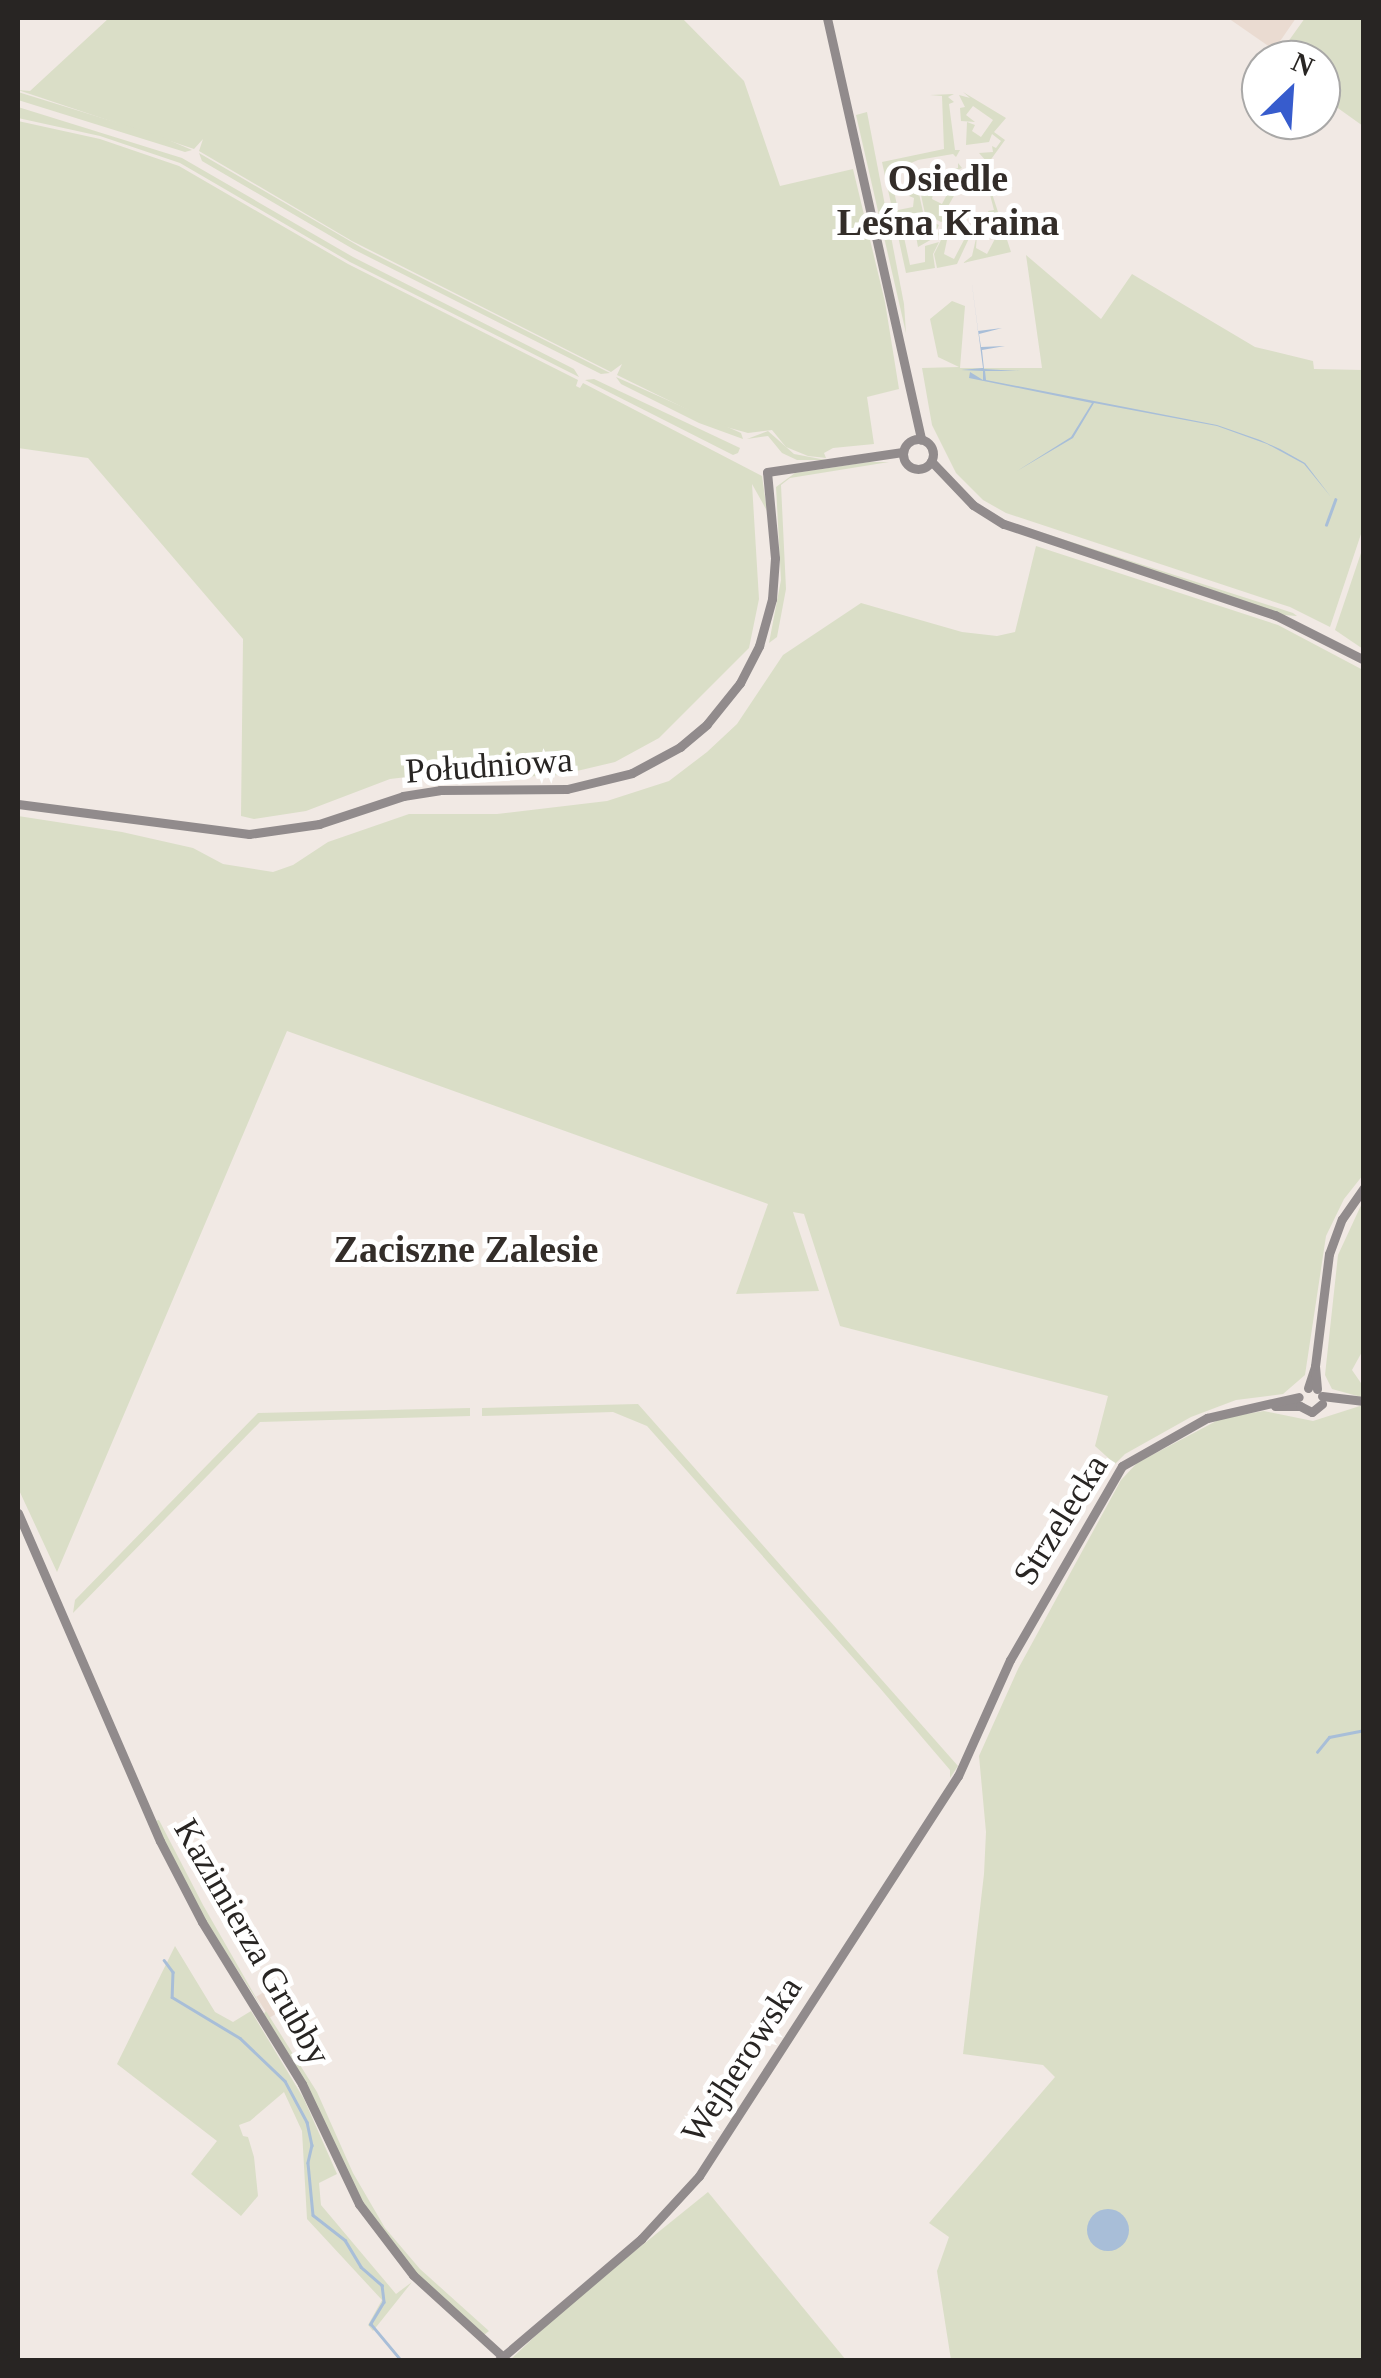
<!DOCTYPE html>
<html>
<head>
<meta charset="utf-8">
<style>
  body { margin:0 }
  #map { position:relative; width:1381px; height:2378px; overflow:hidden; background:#f1e9e4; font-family:Georgia,serif }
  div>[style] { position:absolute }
  .built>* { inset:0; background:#eadbd1; transform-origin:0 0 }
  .green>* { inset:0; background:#dadec7 }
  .water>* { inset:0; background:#a8bed8 }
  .round { border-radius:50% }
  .stream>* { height:2.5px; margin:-1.25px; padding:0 1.25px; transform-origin:1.25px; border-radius:1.25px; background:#a8bed8 }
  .secondary>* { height:9px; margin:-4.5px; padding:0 4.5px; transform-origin:4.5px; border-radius:4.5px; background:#918b8c }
  .secondary>.ring { margin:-4.5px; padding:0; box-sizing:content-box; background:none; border:9px solid #918b8c; border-radius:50% }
  span { translate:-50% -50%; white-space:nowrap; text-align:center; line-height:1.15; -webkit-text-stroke:10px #fff; paint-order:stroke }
  .street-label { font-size:35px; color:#282523 }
  .neighbourhood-label { font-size:38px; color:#332d29; font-weight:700 }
  .frame { position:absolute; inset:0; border:20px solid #282523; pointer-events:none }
  .north { position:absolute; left:1241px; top:40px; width:100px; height:100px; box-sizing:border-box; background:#fff; border:2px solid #a9a8a7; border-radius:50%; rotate:25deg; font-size:28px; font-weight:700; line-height:40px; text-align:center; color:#282523 }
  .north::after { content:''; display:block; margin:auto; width:35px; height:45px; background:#375ccd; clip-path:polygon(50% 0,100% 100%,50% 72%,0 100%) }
</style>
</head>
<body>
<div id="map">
  <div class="built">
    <i style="clip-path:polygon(1228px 18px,1296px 18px,1274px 50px)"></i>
    <i style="left:275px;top:1985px;width:25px;height:22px;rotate:58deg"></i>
  </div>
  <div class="green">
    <i style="clip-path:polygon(109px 18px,682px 18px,744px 81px,780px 186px,853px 169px,885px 302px,899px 389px,867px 397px,874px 444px,833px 448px,824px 453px,826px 458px,808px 456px,786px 447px,772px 430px,748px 433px,719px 425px,617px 375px,622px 364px,611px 372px,352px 241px,199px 151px,203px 139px,194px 149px,18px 90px,30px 91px)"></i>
    <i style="clip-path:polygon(1305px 18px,1363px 18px,1363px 126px,1321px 96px,1321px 60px,1275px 60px)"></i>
    <i style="clip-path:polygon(18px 92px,157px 135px,192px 150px,185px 152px,18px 100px)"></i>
    <i style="clip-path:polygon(963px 92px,1006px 118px,994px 132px,1005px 140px,984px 169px,1011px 252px,963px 263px,972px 256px,977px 234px,976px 248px,987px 254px,998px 233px,999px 228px,989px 223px,983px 233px,979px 231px,985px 218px,990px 218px,988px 211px,994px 210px,982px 164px,986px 161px,979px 153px,993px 152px,992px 146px,996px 148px,1001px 141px,992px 134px,989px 142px,966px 145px,967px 122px,975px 125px,972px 131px,981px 137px,993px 120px,973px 106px,966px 115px,975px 122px,961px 121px,960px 108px,965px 107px,959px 95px,970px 98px)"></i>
    <i style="clip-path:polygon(954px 94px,948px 97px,954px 102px,949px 104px,955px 150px,960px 150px,956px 157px,953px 154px,918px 160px,890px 172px,898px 210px,913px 207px,914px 198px,909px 196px,918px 189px,923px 212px,908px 218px,909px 224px,902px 228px,910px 265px,925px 262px,925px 246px,939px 242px,933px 254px,935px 268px,906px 273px,882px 162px,944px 149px,942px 96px,930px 95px)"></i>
    <i style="clip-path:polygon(18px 107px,182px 158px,353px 257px,574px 369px,579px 377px,350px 262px,180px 163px,100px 136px,18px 118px)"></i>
    <i style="clip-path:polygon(867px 112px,904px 304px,906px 333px,856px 115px)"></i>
    <i style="clip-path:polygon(18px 121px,100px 139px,179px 166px,348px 264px,578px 380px,576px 386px,580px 388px,583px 383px,762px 476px,767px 511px,752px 484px,759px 599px,749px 648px,659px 738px,615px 762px,560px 775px,517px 777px,482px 768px,390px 779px,306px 811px,254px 819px,241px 816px,243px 639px,88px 458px,18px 448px)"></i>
    <i style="clip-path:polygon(199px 153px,362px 248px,610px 373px,601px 374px,353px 249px,202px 161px)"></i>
    <i style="clip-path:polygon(958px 163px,962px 168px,957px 170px,959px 177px,964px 178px,942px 217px,947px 220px,941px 222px,925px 214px,920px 190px,923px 182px,934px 188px,932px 199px,942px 204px,955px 179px,944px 174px,934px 185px,921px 176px,958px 168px)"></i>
    <i style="clip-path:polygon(924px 218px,939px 225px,936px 231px,941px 234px,918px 247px,916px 236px,923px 229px,913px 220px)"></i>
    <i style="clip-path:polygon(954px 223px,971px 234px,957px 264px,937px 268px,934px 254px,942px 238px,947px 240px,944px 254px,954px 259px,965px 238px,966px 234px,956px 229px,947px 237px)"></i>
    <i style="clip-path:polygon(1026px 255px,1101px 319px,1132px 274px,1255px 347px,1313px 361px,1314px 369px,1363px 370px,1363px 528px,1330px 627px,1290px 607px,1006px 513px,983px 500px,956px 473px,932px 425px,922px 368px,959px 367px,938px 357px,930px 319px,952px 301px,965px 306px,960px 368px,1042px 368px)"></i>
    <i style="clip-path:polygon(616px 377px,741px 433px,743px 439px,699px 423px,621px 384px)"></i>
    <i style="clip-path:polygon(594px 379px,740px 448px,738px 453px,733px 455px,585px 380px)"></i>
    <i style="clip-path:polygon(768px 431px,794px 454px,826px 460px,797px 460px,782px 453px,768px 436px,747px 439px)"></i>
    <i style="clip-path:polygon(869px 462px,889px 462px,790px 478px,781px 485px,786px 589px,777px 637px,769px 643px,781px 580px,776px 487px,795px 473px)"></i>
    <i style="clip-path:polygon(1028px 528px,1293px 613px,1297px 616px,1284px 615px)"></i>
    <i style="clip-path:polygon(1036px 546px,1278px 625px,1363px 670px,1363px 1175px,1344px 1199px,1326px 1236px,1305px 1375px,1283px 1394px,1236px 1400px,1191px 1417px,1125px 1454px,1115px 1464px,1095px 1446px,1108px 1396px,840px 1326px,804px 1214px,793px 1212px,819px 1291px,736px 1294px,768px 1204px,287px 1031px,57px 1572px,18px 1488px,18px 816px,122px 832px,193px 848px,223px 864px,273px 872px,293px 865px,328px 842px,409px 814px,497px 814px,607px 801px,669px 781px,707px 752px,737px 724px,783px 655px,861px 603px,962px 632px,997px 636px,1015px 632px)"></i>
    <i style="clip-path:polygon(1363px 547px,1363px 649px,1335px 630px)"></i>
    <i style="clip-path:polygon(1363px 1201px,1363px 1350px,1352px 1370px,1363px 1386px,1361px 1397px,1332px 1389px,1325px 1375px,1338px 1255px)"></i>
    <i style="clip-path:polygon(638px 1404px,958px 1766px,950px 1778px,950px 1770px,879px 1687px,647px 1426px,613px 1412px,482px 1416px,482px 1408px)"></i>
    <i style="clip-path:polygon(1363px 1405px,1363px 2360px,951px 2360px,937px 2271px,949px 2237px,929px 2223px,1055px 2077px,1043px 2065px,963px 2054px,984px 1874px,986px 1832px,979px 1756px,1018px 1669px,1121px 1480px,1137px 1463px,1222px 1418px,1264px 1411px,1313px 1421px)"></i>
    <i style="clip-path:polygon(470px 1408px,470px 1416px,260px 1422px,73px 1613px,75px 1600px,258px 1413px)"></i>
    <i style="clip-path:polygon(159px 1820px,203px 1905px,262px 2008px,197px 1908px,154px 1821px)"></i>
    <i style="clip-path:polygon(175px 1946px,215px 2012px,233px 2022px,251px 2011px,304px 2099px,337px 2174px,319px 2183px,321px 2205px,396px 2294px,412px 2282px,373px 2331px,368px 2325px,382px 2300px,307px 2219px,302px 2131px,284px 2092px,250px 2121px,239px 2125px,243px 2136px,248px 2137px,254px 2157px,258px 2196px,241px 2216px,191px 2174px,217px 2141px,117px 2064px)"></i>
    <i style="clip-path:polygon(266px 2011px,317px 2092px,353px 2173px,385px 2228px,420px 2269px,489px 2331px,484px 2335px,417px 2275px,372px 2219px,263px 2015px)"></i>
    <i style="clip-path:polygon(708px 2192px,846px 2360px,510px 2360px,568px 2305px)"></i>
  </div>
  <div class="water">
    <i style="clip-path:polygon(970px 269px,978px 331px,1002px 328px,979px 334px,981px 347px,1005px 346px,982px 350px,984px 369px,1020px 371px,985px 371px,986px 380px,1217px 425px,1260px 440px,1280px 449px,1305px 463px,1331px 497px,1363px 525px,1331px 497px,1304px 464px,1267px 444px,1217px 426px,1094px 403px,1073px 438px,1017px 471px,1071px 437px,1092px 403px,969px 378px,970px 372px,983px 380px,983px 371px,961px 370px,983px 368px)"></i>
    <i class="round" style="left:1087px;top:2209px;width:42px;height:42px"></i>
  </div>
  <div class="stream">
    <i style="left:1326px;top:525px;width:27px;rotate:-70deg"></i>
    <i style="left:1317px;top:1752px;width:19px;rotate:-51deg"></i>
    <i style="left:1329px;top:1737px;width:36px;rotate:-11deg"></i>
    <i style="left:164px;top:1960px;width:15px;rotate:53deg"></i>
    <i style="left:173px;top:1972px;width:25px;rotate:92deg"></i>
    <i style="left:172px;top:1997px;width:79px;rotate:31.1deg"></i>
    <i style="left:240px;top:2038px;width:62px;rotate:43.7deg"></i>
    <i style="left:285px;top:2081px;width:47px;rotate:61.8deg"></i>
    <i style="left:307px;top:2122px;width:24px;rotate:78deg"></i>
    <i style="left:312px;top:2145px;width:18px;rotate:103deg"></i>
    <i style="left:308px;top:2163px;width:52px;rotate:84.5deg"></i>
    <i style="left:313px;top:2215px;width:41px;rotate:38deg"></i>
    <i style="left:345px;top:2240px;width:31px;rotate:59deg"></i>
    <i style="left:361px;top:2267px;width:28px;rotate:41deg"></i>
    <i style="left:382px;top:2285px;width:17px;rotate:83deg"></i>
    <i style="left:384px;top:2302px;width:26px;rotate:121deg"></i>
    <i style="left:371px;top:2324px;width:47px;rotate:50.2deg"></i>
  </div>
  <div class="secondary">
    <i style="left:827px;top:18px;width:432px;rotate:77.4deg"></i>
    <i class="ring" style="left:903px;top:439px;width:21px;height:21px"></i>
    <i style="left:931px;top:461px;width:61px;rotate:46.3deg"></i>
    <i style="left:973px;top:505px;width:36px;rotate:32deg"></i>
    <i style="left:1004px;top:524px;width:286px;rotate:18.6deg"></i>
    <i style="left:1275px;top:615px;width:100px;rotate:26.8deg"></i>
    <i style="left:18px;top:804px;width:233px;rotate:7.4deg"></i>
    <i style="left:249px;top:834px;width:71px;rotate:-8.1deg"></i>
    <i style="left:319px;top:824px;width:89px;rotate:-18.4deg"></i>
    <i style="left:403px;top:796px;width:37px;rotate:-9deg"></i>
    <i style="left:440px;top:790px;width:127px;rotate:-0.5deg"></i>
    <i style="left:567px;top:789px;width:67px;rotate:-13.8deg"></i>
    <i style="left:632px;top:773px;width:55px;rotate:-28.4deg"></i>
    <i style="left:680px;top:747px;width:35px;rotate:-40deg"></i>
    <i style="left:707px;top:724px;width:53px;rotate:-51.2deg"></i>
    <i style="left:740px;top:683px;width:42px;rotate:-62.8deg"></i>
    <i style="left:759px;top:646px;width:49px;rotate:-74.5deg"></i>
    <i style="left:772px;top:599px;width:41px;rotate:-85.8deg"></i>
    <i style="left:775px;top:558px;width:86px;rotate:-95.3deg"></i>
    <i style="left:767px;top:472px;width:137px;rotate:-8.4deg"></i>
    <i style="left:1308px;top:1388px;width:22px;rotate:-72deg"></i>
    <i style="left:1317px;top:1389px;width:23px;rotate:-95deg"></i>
    <i style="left:1315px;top:1366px;width:113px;rotate:-82.9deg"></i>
    <i style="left:1329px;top:1254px;width:37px;rotate:-70deg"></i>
    <i style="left:1342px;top:1219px;width:38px;rotate:-55deg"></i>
    <i style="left:1322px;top:1396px;width:42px;rotate:6.8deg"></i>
    <i style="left:1275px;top:1406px;width:25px"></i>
    <i style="left:1300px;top:1406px;width:13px;rotate:27deg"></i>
    <i style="left:1312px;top:1412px;width:13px;rotate:-39deg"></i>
    <i style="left:18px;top:1513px;width:357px;rotate:66.6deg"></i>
    <i style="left:160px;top:1841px;width:91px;rotate:62.6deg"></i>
    <i style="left:202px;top:1922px;width:190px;rotate:58.3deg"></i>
    <i style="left:302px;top:2084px;width:133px;rotate:64.6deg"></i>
    <i style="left:359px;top:2204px;width:89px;rotate:52.7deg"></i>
    <i style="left:413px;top:2275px;width:120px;rotate:42.3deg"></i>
    <i style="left:499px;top:2360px;width:187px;rotate:-40.4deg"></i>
    <i style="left:641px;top:2239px;width:86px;rotate:-47.4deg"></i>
    <i style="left:699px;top:2176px;width:477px;rotate:-57.1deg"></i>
    <i style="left:958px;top:1776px;width:127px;rotate:-65.9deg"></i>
    <i style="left:1010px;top:1660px;width:224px;rotate:-60deg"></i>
    <i style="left:1122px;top:1466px;width:98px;rotate:-29.5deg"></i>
    <i style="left:1207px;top:1418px;width:94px;rotate:-12.9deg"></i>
  </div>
  <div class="street-label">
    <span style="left:489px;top:766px;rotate:-4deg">Południowa</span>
    <span style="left:1061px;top:1520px;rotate:-58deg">Strzelecka</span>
    <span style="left:252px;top:1942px;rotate:60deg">Kazimierza Grubby</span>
    <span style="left:742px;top:2060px;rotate:-57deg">Wejherowska</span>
  </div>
  <div class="neighbourhood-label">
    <span style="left:948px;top:201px">Osiedle<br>Leśna Kraina</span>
    <span style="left:466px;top:1250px">Zaciszne Zalesie</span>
  </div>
  <div class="frame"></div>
  <div class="north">N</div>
</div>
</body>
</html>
